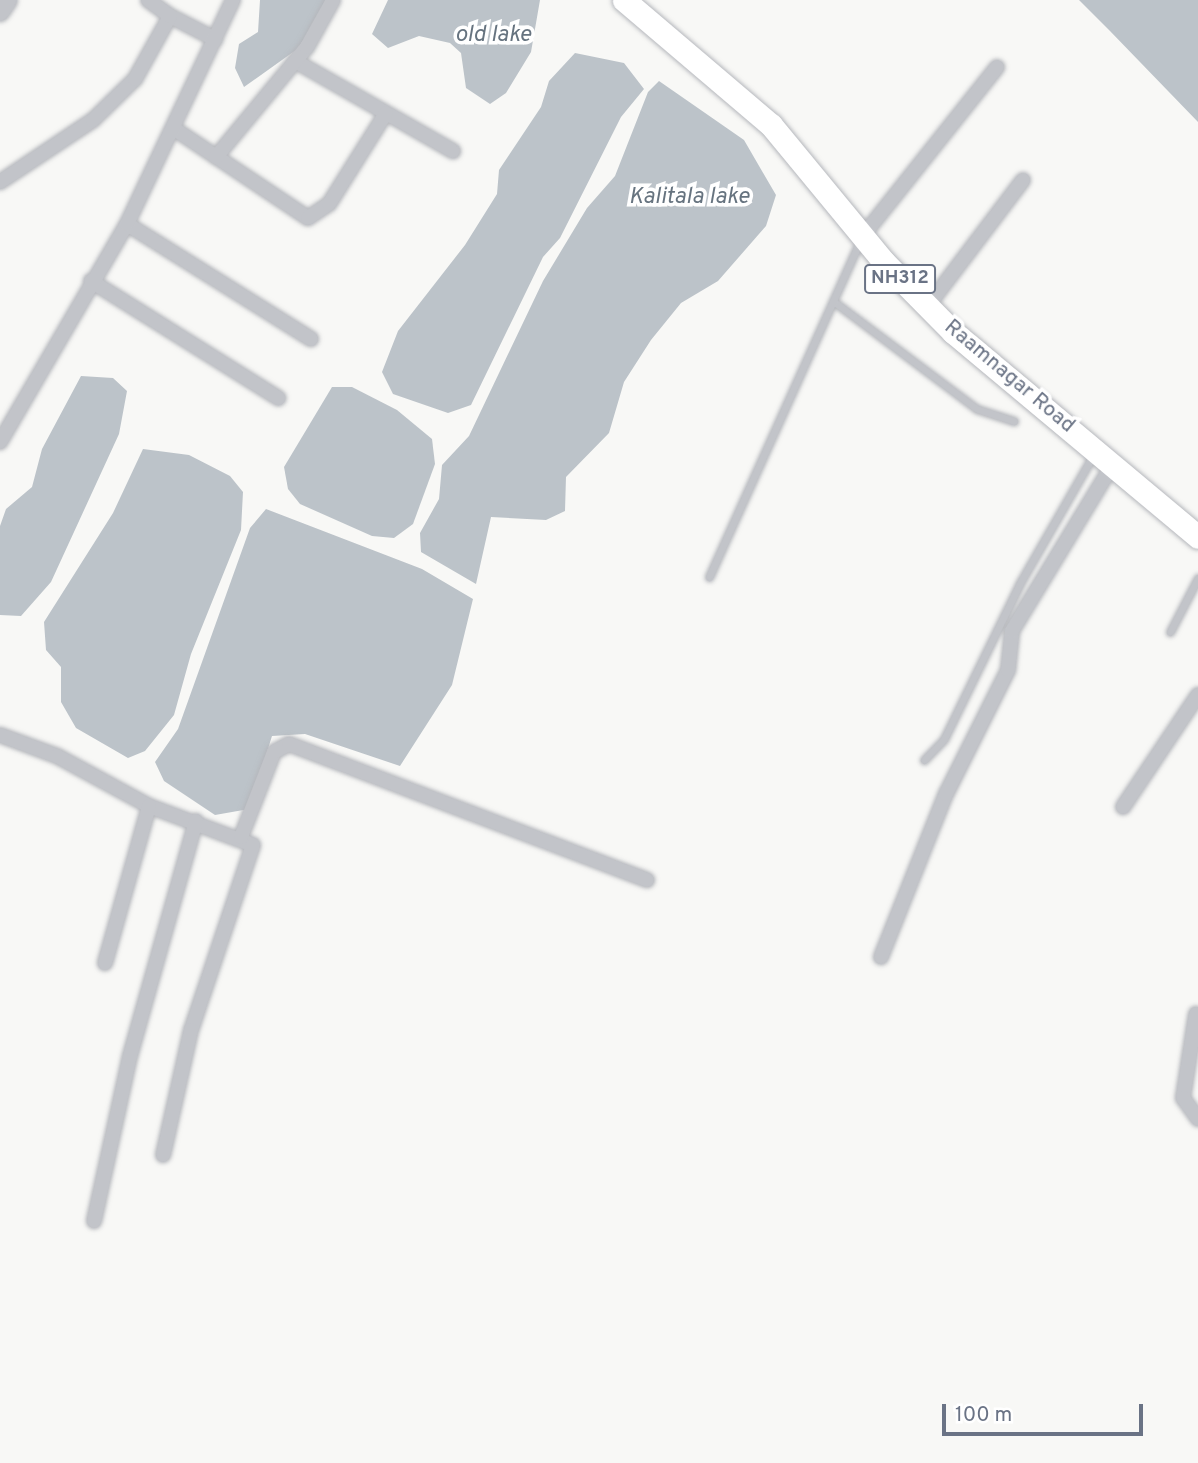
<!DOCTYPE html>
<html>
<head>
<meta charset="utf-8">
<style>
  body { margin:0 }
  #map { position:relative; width:1198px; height:1463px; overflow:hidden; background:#f8f8f6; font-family:Overpass,sans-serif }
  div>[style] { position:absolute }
  .water>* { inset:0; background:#bcc3c9 }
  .roads { filter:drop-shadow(0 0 2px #b5b7bc) drop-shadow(0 0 2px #b5b7bc) }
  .service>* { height:7px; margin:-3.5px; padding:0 3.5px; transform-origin:3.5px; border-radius:3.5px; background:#c2c4c9 }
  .minor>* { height:14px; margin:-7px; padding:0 7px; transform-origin:7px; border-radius:7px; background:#c2c4c9 }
  .tertiary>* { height:18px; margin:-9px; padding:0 9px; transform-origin:9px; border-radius:9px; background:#c2c4c9 }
  .trunk>* { height:23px; margin:-11.5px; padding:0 11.5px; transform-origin:11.5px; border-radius:11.5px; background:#fff }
  span { translate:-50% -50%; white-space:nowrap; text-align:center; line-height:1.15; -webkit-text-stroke:7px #fff; paint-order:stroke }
  .shield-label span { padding:2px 5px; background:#fff; border:2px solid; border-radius:5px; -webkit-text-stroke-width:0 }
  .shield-label { font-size:19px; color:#6a7385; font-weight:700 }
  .street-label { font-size:21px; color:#6a7385 }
  .water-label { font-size:23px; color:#66737f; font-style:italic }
  .scale { position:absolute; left:942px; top:1404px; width:201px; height:32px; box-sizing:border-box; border:4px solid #6a7385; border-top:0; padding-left:9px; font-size:21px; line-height:24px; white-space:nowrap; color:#6a7385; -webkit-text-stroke:5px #fff; paint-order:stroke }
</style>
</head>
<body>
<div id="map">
  <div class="water">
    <i style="clip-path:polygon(260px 0,326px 0,303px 45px,244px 87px,235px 68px,239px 44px,258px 32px)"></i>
    <i style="clip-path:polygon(388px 0,540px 0,531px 52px,506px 93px,490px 104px,466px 88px,461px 53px,450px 43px,419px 36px,388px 48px,372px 34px)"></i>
    <i style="clip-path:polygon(1079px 0,1198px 0,1198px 122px,1110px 31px)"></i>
    <i style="clip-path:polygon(575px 53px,624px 63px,644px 89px,621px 117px,560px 238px,543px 257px,471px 405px,448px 413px,393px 394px,382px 372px,398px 331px,465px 245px,497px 194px,499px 170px,541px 107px,549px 81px)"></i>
    <i style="clip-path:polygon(659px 81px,744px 140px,776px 195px,766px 226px,718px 281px,681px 303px,651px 340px,624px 382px,609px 433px,566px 477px,565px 511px,546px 520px,491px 517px,476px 584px,421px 552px,420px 533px,439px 499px,442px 465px,469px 436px,543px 281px,587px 208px,615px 176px,648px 92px)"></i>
    <i style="clip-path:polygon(81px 376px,113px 378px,127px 391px,119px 434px,51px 582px,21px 616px,0 615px,0 526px,6px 509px,32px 487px,42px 449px)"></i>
    <i style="clip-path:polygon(332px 387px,352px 387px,397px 410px,432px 439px,435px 464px,413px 524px,394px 538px,372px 536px,300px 504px,288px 489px,284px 467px)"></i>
    <i style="clip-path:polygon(143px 449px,189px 455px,230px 476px,243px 492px,241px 530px,191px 654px,174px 715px,145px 751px,128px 758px,76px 728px,61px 702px,61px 667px,46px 650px,44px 622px,113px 513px)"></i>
    <i style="clip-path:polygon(266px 509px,422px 569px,473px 599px,452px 685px,400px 766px,305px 734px,272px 736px,249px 809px,215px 815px,164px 781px,155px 762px,178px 729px,250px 528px)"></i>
  </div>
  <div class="roads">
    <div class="service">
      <i style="left:833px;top:301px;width:180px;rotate:36.9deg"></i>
      <i style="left:977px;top:409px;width:39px;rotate:18deg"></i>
      <i style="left:709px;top:577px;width:371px;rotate:-65.8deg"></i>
      <i style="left:1170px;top:632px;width:61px;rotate:-62.6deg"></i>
      <i style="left:924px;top:760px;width:29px;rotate:-46deg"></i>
      <i style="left:944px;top:739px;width:174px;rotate:-64deg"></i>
      <i style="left:1020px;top:583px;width:149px;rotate:-60.2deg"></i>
    </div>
    <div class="minor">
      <i style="left:170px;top:16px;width:51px;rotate:27.1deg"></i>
      <i style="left:295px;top:61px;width:182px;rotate:29.7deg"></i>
      <i style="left:173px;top:128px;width:162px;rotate:33.7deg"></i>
      <i style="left:308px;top:218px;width:25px;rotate:-34deg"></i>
      <i style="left:329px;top:204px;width:107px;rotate:-57.9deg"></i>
      <i style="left:216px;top:157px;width:143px;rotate:-50.4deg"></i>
      <i style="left:307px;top:47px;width:54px;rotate:-61deg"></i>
      <i style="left:0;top:182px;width:112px;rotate:-33.7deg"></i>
      <i style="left:93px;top:120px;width:59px;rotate:-44.3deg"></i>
      <i style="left:135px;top:79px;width:72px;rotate:-60.9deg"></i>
      <i style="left:170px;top:16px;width:27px;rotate:-144deg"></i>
      <i style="left:127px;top:224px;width:217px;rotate:32deg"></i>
      <i style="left:862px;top:237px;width:217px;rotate:-51.5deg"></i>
      <i style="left:91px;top:281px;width:221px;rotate:32deg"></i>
      <i style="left:927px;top:307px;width:159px;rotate:-52.9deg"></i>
      <i style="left:0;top:442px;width:252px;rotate:-59.8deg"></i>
      <i style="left:127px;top:224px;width:248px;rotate:-64.7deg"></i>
      <i style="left:0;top:735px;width:61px;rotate:20.2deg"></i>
      <i style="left:57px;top:756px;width:105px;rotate:28.5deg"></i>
      <i style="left:149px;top:806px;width:111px;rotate:20.6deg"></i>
      <i style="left:253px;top:845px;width:195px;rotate:108.5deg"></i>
      <i style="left:191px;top:1030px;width:128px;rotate:102.6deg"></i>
      <i style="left:1123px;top:807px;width:135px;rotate:-56.2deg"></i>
      <i style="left:241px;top:837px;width:91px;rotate:-68.8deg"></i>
      <i style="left:274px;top:752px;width:17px;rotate:-28deg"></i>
      <i style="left:289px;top:744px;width:383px;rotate:20.8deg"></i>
      <i style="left:881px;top:957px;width:175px;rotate:-68.3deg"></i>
      <i style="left:946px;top:794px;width:139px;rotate:-63.4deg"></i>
      <i style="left:1008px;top:670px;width:39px;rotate:-84deg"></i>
      <i style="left:1012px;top:631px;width:195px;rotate:-58.8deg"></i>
      <i style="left:105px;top:963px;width:163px;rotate:-74.3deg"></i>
      <i style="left:1196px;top:1014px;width:85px;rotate:98.8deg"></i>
      <i style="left:1183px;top:1098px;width:26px;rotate:54deg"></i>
      <i style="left:94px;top:1221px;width:169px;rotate:-77.7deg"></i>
      <i style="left:130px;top:1056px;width:244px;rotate:-74.3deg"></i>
    </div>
    <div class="tertiary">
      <i style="left:0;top:12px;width:14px;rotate:-56deg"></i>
    </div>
    <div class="trunk">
      <i style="left:624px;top:0;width:193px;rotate:40.4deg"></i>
      <i style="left:771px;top:125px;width:178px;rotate:50.5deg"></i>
      <i style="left:884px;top:262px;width:98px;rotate:45.4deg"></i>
      <i style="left:953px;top:332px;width:319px;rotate:39.9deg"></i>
    </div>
  </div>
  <div class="shield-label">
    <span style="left:900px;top:279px">NH312</span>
  </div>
  <div class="street-label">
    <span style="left:1009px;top:377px;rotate:40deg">Raamnagar Road</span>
  </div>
  <div class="water-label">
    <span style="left:493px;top:36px">old lake</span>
    <span style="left:689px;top:198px">Kalitala lake</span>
  </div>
  <div class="scale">100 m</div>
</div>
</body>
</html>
